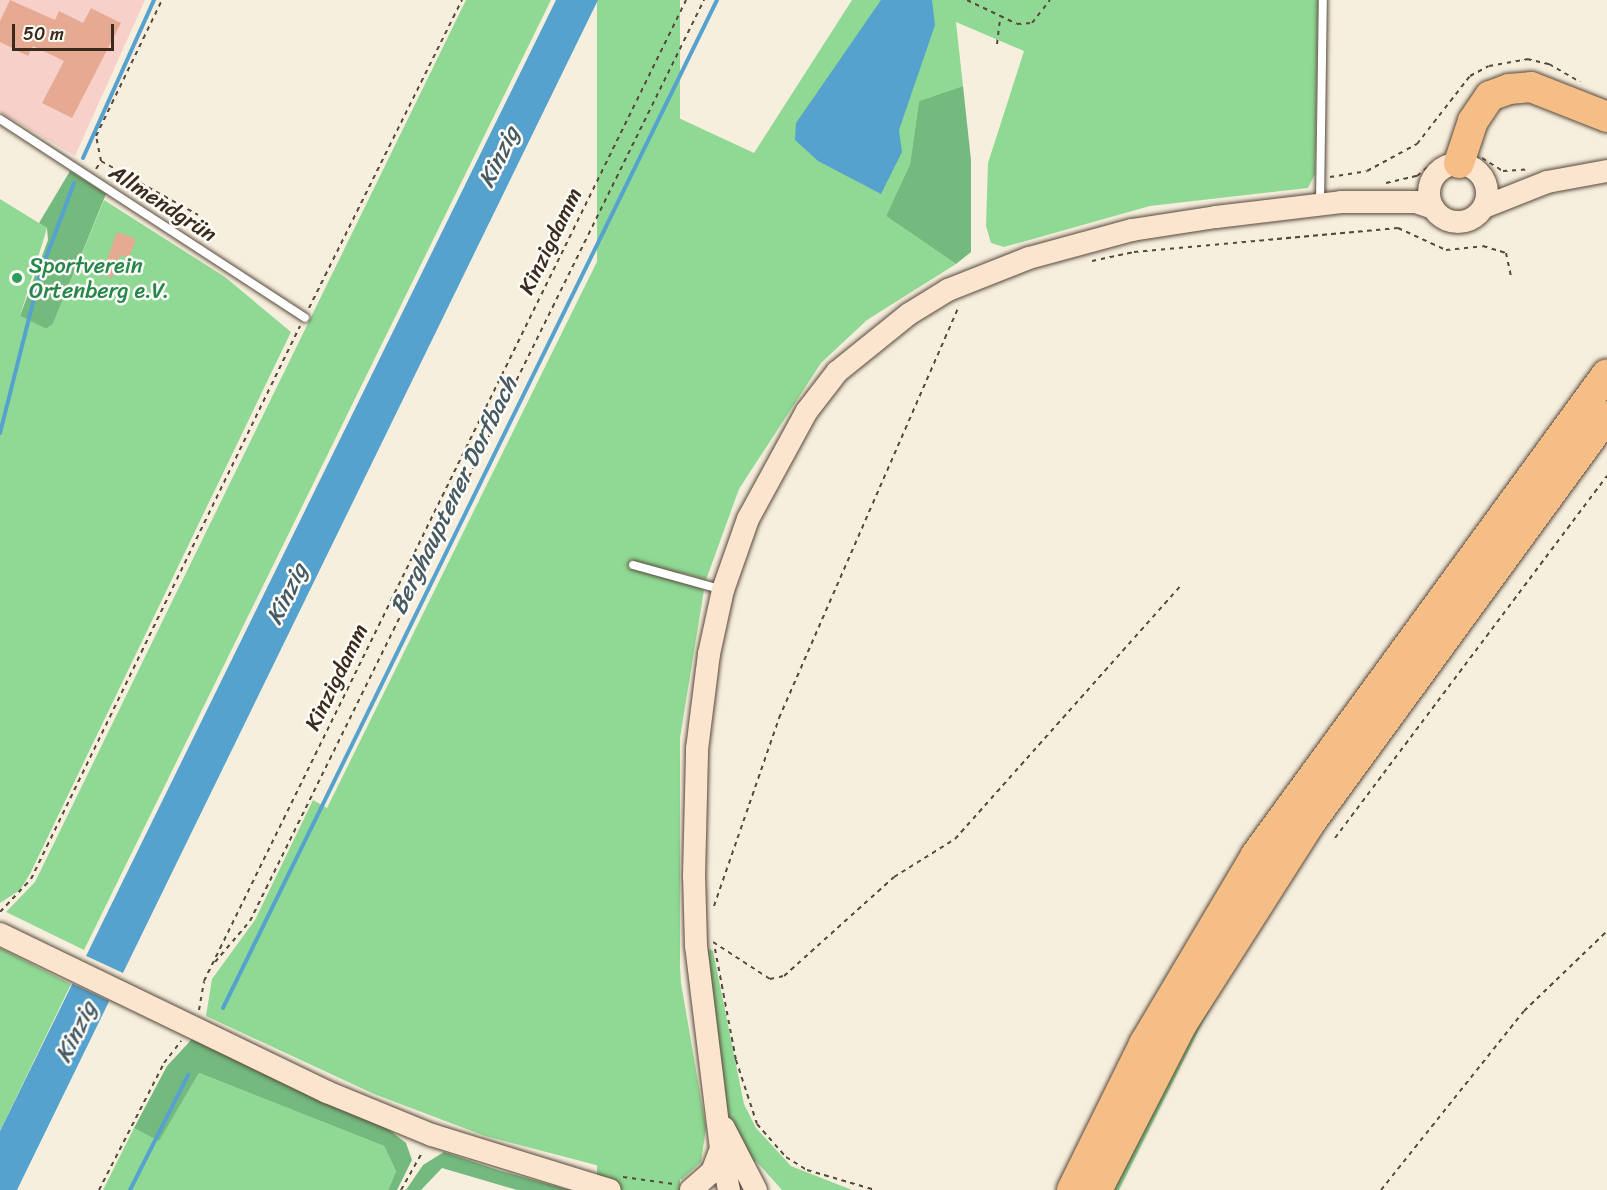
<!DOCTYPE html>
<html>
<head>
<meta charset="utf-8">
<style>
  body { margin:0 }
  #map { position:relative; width:1607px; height:1190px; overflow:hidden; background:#f7efdd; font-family:Sriracha,sans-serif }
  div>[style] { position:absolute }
  .built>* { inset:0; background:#f7d1c9 }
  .green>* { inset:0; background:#90d994; transform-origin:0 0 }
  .forest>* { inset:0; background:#74b97e }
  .water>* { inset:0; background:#56a2ce }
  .pier>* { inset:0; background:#f7efdd; transform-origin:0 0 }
  .stream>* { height:4px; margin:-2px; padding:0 2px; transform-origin:2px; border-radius:2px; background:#56a2ce }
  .building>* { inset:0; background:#e6a992 }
  .path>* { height:2px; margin-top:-1px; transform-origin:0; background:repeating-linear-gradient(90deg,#57483b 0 4.5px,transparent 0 9px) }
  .roads { filter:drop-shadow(0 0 2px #57483b) drop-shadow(0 0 2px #57483b) }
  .lane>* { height:8px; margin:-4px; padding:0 4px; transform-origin:4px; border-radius:4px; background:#fff }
  .secondary>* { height:22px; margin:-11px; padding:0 11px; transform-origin:11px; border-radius:11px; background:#fbe5cf }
  .secondary>.ring { margin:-11px; padding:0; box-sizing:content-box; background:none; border:22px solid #fbe5cf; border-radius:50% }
  .highway>* { height:30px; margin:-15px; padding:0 15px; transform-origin:15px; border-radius:15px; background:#f6be87 }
  .dots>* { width:16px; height:16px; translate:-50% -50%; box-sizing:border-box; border:3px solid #fdfcf7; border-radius:50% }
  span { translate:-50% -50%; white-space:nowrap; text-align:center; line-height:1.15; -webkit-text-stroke:5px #fdfcf7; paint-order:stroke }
  .street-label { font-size:22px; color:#3b2a1e }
  .leisure-label { font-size:22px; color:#27864d }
  .left { translate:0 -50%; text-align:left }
  .water-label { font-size:24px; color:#465a64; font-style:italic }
  .scale { position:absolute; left:12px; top:24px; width:102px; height:27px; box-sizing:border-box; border:3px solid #3b2a1e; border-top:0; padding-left:8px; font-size:18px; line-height:21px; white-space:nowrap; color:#3b2a1e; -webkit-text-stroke:4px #fdfcf7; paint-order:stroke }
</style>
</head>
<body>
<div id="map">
  <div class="built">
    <i style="clip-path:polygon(0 0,145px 0,75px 156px,0 112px)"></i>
  </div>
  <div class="green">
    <i style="clip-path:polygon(466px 0,551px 0,84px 950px,6px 912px,35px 882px)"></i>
    <i style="left:597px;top:0;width:83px;height:1324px"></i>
    <i style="clip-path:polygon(852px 0,1318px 0,1315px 174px,1308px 188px,1150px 206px,1004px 247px,991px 243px,986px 226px,988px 163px,1024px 51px,956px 22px,963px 86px,919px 101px,910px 164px,886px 216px,956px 264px,867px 320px,821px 363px,739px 489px,706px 580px,658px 566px,658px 573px,704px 590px,674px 775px,673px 853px,681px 983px,706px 1128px,701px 1162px,682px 1179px,657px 1181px,485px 1136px,374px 1094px,206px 1016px,212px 979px,255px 920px,313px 800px,327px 808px,670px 114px,754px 153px)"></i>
    <i style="clip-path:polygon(0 199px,47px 228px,20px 316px,46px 329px,53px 324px,104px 200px,225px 277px,291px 332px,30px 874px,20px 890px,0 903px)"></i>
    <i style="clip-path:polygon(1264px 920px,1206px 1016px,1119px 1190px,1107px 1190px,1145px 1110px)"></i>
    <i style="clip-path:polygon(0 948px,71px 984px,0 1131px)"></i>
    <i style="clip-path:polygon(707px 948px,713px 951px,744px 1104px,756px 1128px,791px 1166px,852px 1190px,782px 1190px,756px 1161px,746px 1165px,723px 1101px)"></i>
    <i style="clip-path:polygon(199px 1073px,384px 1146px,396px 1171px,388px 1190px,103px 1190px,134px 1128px,159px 1140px)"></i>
  </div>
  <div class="forest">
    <i style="clip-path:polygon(963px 86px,971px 160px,971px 252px,956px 264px,886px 216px,910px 164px,919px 101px)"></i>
    <i style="clip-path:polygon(70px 171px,106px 194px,53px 324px,46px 329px,20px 316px,48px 240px,47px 228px,39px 223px)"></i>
    <i style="clip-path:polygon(192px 1039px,388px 1129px,406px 1143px,412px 1160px,397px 1190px,388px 1190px,396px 1171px,384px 1146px,199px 1073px,159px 1141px,134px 1128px,167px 1066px)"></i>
    <i style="clip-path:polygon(444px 1152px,498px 1170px,569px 1190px,517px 1190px,442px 1168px,421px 1190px,406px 1190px,423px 1165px)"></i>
  </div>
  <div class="water">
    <i style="clip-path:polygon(556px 0,598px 0,17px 1190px,0 1190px,0 1131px)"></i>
    <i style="clip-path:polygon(881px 0,932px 0,935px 25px,899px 130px,902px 152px,881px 194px,818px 161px,795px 140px,796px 123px)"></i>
  </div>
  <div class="pier">
    <i style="left:82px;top:954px;width:47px;height:31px;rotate:25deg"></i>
  </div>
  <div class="stream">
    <i style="left:83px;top:158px;width:173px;rotate:-65.8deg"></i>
    <i style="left:0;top:433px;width:167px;rotate:-75.8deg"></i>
    <i style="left:41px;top:271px;width:94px;rotate:-69.4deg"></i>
    <i style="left:223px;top:1008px;width:1123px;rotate:-63.89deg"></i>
    <i style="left:130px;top:1190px;width:129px;rotate:-63.2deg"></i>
  </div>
  <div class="building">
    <i style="clip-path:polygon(10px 0,55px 20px,59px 11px,83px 23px,91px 8px,121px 23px,72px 118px,42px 103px,64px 61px,33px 46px,28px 56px,0 42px,0 21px)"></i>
    <i style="clip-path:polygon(117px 232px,136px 239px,129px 258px,120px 255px,112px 278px,102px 274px)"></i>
  </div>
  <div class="path">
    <i style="left:967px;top:0;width:55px;rotate:25.6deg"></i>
    <i style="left:1017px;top:24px;width:15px;rotate:-4deg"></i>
    <i style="left:1032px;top:23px;width:29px;rotate:-52deg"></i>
    <i style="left:997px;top:44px;width:25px;rotate:-83deg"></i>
    <i style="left:1482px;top:158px;width:25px;rotate:32deg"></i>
    <i style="left:1503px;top:171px;width:27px;rotate:-4deg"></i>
    <i style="left:101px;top:161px;width:111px;rotate:29.1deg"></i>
    <i style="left:96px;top:169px;width:9px;rotate:-58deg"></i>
    <i style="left:101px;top:161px;width:25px;rotate:-101deg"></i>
    <i style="left:96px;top:136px;width:151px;rotate:-64.1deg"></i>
    <i style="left:1330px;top:177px;width:37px;rotate:-9deg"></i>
    <i style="left:1367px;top:171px;width:57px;rotate:-28.4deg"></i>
    <i style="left:1417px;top:144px;width:86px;rotate:-52.1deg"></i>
    <i style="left:1470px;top:76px;width:21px;rotate:-28deg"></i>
    <i style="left:1489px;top:66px;width:39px;rotate:-10deg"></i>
    <i style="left:1527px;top:59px;width:23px;rotate:13deg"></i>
    <i style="left:1549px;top:64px;width:36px;rotate:30deg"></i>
    <i style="left:1386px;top:183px;width:32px;rotate:-13deg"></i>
    <i style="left:1417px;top:176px;width:26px;rotate:-39deg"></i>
    <i style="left:1092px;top:261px;width:43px;rotate:-12.1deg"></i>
    <i style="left:1134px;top:252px;width:265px;rotate:-5.2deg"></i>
    <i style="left:1398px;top:228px;width:53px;rotate:24.6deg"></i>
    <i style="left:1446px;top:250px;width:37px;rotate:-6deg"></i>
    <i style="left:1483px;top:246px;width:24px;rotate:17deg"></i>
    <i style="left:1506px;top:253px;width:25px;rotate:78deg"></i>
    <i style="left:309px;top:308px;width:344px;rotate:-63.6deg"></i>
    <i style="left:1335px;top:838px;width:453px;rotate:-53.1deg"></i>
    <i style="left:714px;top:906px;width:199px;rotate:-70.9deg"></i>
    <i style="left:779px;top:718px;width:450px;rotate:-66.4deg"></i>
    <i style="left:0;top:912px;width:45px;rotate:-46.8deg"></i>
    <i style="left:31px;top:879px;width:615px;rotate:-64.06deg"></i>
    <i style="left:713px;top:942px;width:68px;rotate:33deg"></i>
    <i style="left:770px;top:979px;width:14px;rotate:-12deg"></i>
    <i style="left:784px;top:976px;width:148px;rotate:-42deg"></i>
    <i style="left:894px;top:877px;width:72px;rotate:-31.9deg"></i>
    <i style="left:955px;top:839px;width:341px;rotate:-48.3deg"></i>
    <i style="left:715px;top:949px;width:113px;rotate:79.3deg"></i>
    <i style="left:736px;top:1060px;width:67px;rotate:71.8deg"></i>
    <i style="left:757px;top:1124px;width:44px;rotate:48.7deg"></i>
    <i style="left:786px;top:1157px;width:25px;rotate:32deg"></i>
    <i style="left:807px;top:1170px;width:71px;rotate:16.4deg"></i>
    <i style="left:215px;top:962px;width:54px;rotate:-49.5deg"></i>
    <i style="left:250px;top:921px;width:1027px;rotate:-63.76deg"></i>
    <i style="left:199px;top:1010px;width:29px;rotate:-80deg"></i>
    <i style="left:204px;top:981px;width:1093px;rotate:-63.83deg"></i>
    <i style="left:623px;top:1177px;width:51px;rotate:7.8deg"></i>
    <i style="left:99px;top:1190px;width:143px;rotate:-62.9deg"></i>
    <i style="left:164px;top:1063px;width:28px;rotate:-52deg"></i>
    <i style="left:401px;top:1190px;width:45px;rotate:-60.6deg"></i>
    <i style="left:1381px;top:1190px;width:229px;rotate:-51.4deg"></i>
    <i style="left:1524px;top:1011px;width:115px;rotate:-43.9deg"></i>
  </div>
  <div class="roads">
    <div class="lane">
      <i style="left:0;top:119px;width:364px;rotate:33.1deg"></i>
      <i style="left:1320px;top:203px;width:203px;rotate:-89.2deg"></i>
      <i style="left:633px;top:565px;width:93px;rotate:15.5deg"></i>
    </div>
    <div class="secondary">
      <i class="ring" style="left:1429px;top:164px;width:36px;height:36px"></i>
      <i style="left:1484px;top:207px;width:68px;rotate:-21.6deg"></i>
      <i style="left:1547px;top:182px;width:61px;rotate:-10.4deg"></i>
      <i style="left:0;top:934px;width:363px;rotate:25.8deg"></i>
      <i style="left:327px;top:1092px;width:113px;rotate:22.3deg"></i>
      <i style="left:432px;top:1135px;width:186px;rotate:17.2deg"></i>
      <i style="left:724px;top:1128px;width:70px;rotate:62.7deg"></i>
      <i style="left:721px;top:1149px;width:42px;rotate:79deg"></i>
      <i style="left:691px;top:1190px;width:28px;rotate:-41deg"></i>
      <i style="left:712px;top:1172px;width:25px;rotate:-69deg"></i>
      <i style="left:721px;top:1149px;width:205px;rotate:-97deg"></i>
      <i style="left:696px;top:946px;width:70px;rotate:-91.6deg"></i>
      <i style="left:694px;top:876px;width:127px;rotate:-88.6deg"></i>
      <i style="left:697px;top:749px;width:96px;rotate:-82.8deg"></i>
      <i style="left:709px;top:654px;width:66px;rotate:-77.7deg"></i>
      <i style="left:723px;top:590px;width:75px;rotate:-70.6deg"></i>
      <i style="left:748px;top:519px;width:123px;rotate:-61.4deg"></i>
      <i style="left:807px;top:411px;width:49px;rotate:-52.4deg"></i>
      <i style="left:837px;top:372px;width:92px;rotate:-38.9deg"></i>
      <i style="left:909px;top:314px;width:46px;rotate:-31.6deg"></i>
      <i style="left:948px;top:290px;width:87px;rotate:-21.6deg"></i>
      <i style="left:1029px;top:258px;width:107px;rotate:-15.2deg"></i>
      <i style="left:1132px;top:230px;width:85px;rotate:-8.8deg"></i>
      <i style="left:1216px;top:217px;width:126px;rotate:-6.8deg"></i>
      <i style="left:1341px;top:202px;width:75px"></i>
      <i style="left:1416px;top:202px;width:18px;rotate:19deg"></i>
    </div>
    <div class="highway">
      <i style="left:1459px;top:163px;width:44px;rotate:-71.6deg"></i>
      <i style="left:1473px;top:121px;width:30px;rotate:-56deg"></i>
      <i style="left:1490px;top:96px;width:20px;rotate:-20deg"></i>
      <i style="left:1509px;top:89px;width:22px;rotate:-5deg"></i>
      <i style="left:1531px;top:87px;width:82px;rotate:21.5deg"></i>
      <i style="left:1072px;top:1190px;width:163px;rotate:-63.7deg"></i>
      <i style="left:1144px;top:1044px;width:220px;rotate:-59.3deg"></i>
      <i style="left:1256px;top:855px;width:595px;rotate:-53.88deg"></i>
      <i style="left:1097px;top:1190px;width:186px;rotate:-62.9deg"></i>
      <i style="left:1182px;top:1024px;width:238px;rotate:-57.5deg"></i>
      <i style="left:1310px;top:823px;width:504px;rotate:-53.88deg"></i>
    </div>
  </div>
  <div class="dots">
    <i style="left:17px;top:278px;background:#2e9e5b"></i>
  </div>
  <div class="street-label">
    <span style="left:163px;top:203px;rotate:33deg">Allmendgrün</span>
    <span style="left:550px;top:241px;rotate:-64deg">Kinzigdamm</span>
    <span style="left:336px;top:677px;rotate:-64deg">Kinzigdamm</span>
  </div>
  <div class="leisure-label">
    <span class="left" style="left:29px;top:278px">Sportverein<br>Ortenberg e.V.</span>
  </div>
  <div class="water-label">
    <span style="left:499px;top:157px;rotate:-64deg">Kinzig</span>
    <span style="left:454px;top:496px;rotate:-64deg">Berghauptener Dorfbach</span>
    <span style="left:287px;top:594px;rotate:-64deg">Kinzig</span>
    <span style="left:76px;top:1032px;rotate:-64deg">Kinzig</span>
  </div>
  <div class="scale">50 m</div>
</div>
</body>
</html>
